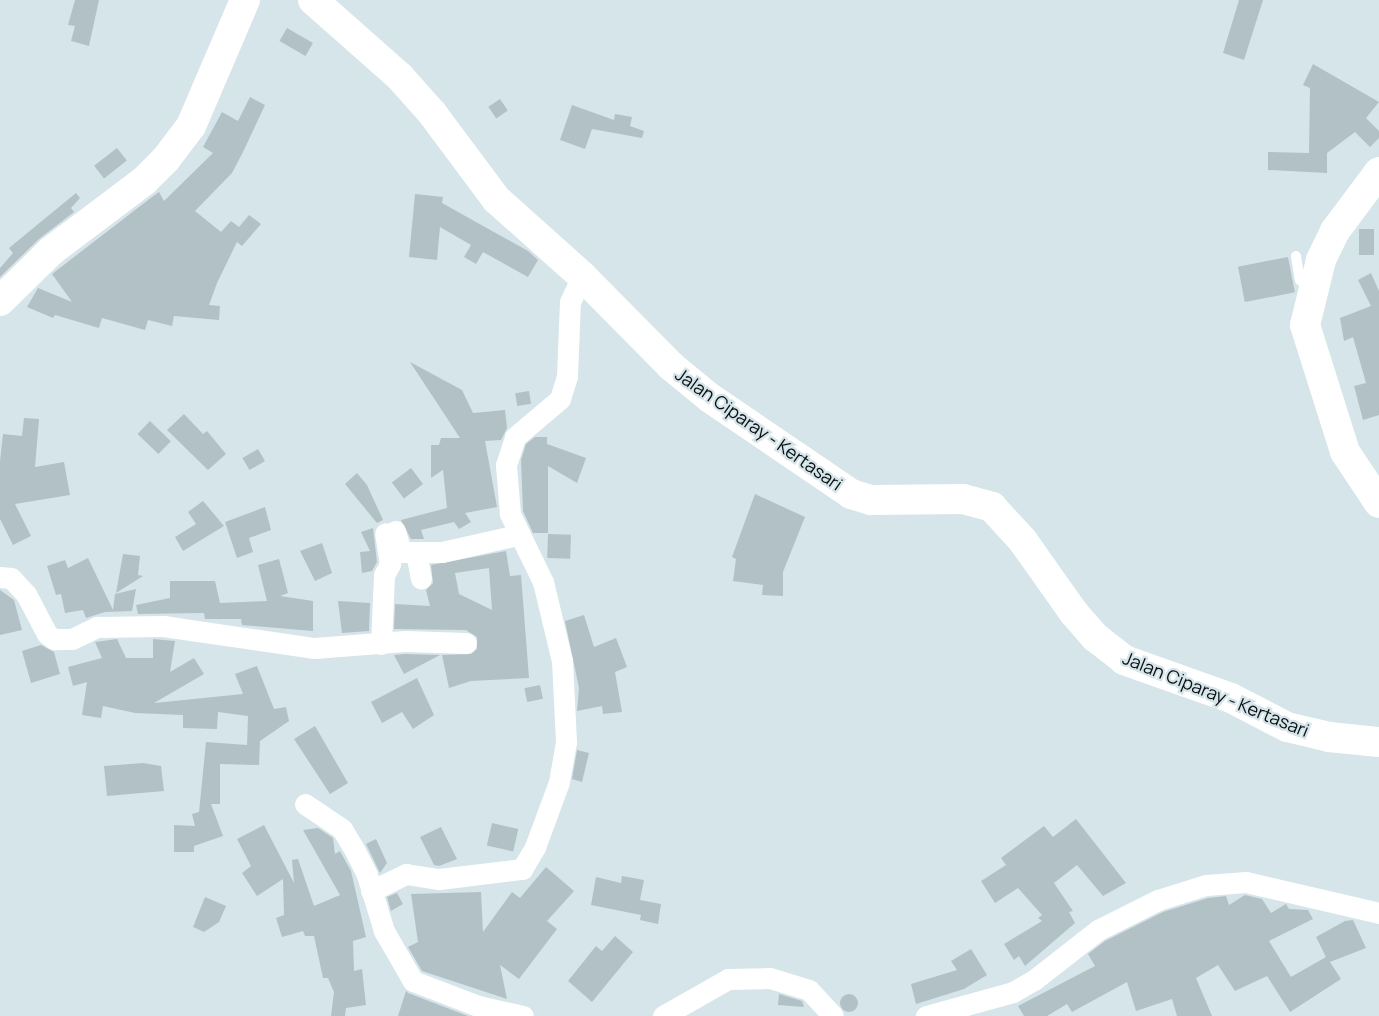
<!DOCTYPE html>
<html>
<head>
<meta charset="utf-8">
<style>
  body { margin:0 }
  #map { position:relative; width:1379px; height:1016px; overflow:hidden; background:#d5e5ea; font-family:Manrope,sans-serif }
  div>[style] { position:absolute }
  .building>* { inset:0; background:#b2c1c5; transform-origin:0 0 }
  .round { border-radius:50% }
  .lane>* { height:10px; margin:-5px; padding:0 5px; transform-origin:5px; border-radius:5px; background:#fff }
  .street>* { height:21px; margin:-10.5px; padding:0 10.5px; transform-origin:10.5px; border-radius:10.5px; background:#fff }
  .secondary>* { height:30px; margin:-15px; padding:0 15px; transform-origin:15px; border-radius:15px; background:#fff }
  span { translate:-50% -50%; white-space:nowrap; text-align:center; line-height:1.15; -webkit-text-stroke:4.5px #d5e5ea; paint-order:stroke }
  .street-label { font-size:18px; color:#090f10 }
</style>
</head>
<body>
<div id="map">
  <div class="building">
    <i style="clip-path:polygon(75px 0,99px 0,89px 46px,71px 41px,75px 26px,68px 25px)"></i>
    <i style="clip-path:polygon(1239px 0,1263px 0,1244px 60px,1223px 53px)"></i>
    <i style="left:287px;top:28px;width:30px;height:15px;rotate:30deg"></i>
    <i style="clip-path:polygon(1313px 64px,1379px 102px,1366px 118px,1379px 131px,1379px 138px,1370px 147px,1355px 132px,1327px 153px,1327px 173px,1268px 170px,1268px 152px,1309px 153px,1310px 88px,1303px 85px)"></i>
    <i style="clip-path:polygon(250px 97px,265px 105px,243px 152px,232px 173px,195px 211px,221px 232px,231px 221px,239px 227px,249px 215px,261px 224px,242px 246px,237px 242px,217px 283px,209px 305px,220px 306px,219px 320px,174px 316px,172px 326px,148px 320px,145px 330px,102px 318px,99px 328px,55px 315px,53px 318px,27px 307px,38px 288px,72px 302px,52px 274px,152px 197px,159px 192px,164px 201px,213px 153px,203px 147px,222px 112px,238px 121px)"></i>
    <i style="left:500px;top:99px;width:14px;height:14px;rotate:56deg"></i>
    <i style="clip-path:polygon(572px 105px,614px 120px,615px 114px,632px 117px,630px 126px,644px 131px,642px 138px,592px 129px,585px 149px,560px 140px)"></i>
    <i style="left:117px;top:148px;width:16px;height:29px;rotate:52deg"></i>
    <i style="clip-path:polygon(76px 193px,80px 198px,71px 208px,74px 212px,39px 239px,0 277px,0 268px,13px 253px,9px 248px)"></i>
    <i style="clip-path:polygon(415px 194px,443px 197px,442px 203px,528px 251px,538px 260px,528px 277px,483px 252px,476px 264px,464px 257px,471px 245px,440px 227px,437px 260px,409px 257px)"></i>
    <i style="left:1359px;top:229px;width:15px;height:26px"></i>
    <i style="left:1288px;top:257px;width:36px;height:51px;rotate:79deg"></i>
    <i style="clip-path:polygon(1371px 273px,1379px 291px,1379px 415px,1363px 420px,1354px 386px,1366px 383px,1353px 337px,1344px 341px,1340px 318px,1371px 306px,1358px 280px)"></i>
    <i style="clip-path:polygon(410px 362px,462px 390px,473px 413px,505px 410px,507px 428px,501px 440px,485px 441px,497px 507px,465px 513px,471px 522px,459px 529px,454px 522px,421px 530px,424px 539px,411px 539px,401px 520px,447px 508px,443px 470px,431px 478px,431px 445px,439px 445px,441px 438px,460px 438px)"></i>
    <i style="left:529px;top:391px;width:13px;height:14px;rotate:81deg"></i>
    <i style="clip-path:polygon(184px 414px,203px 434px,207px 431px,226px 454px,208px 470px,167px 430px)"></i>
    <i style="clip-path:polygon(24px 418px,39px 419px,35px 467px,64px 462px,70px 495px,15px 504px,31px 536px,13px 545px,0 519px,0 461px,3px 434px,22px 436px)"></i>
    <i style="left:150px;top:421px;width:29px;height:18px;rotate:44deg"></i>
    <i style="clip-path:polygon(535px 437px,547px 437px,547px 444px,586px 458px,577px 483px,548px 466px,548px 533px,533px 533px,523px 511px,521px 460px,526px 444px)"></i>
    <i style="left:258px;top:449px;width:14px;height:18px;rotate:60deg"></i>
    <i style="left:411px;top:468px;width:20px;height:24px;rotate:53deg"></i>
    <i style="clip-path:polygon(357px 473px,367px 485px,383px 520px,377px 523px,345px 484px)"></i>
    <i style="clip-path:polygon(755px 494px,805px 517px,783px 572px,783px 596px,762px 595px,763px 585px,733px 581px,736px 559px,732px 557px)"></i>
    <i style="clip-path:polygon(203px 501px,224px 526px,183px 551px,175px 537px,196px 524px,188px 512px)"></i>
    <i style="clip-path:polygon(265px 507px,271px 530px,249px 538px,253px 552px,237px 558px,225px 522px)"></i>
    <i style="clip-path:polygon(373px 528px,377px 562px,372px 571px,362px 573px,360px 552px,370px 551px,361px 532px)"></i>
    <i style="left:548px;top:534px;width:23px;height:24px;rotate:2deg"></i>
    <i style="clip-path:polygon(322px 543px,332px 573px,315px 581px,300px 551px)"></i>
    <i style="clip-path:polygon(evenodd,506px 551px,510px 576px,521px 575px,529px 678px,471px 681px,449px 688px,442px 655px,471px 654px,477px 649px,477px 637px,466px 630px,394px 629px,395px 604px,430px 606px,426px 590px,433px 583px,431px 565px,506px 551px,489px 568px,492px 610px,459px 594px,455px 573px,489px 568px)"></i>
    <i style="clip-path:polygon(123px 554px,140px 556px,138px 575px,143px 576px,116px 593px)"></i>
    <i style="clip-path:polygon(88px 558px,113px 610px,115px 594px,136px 589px,132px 611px,105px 612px,86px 618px,83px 610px,65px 613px,61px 594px,56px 595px,47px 566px,65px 560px,68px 568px)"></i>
    <i style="clip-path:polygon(279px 559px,288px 593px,280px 596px,313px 601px,313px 631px,242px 625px,241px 619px,205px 619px,204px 613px,138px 614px,136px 605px,170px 598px,170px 581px,215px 581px,220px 603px,267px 601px,258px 565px)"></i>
    <i style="clip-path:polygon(0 590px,14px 600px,22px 630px,0 635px)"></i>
    <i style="clip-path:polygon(338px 601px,370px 603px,369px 631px,342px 633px)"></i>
    <i style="clip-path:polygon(584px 615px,594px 647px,616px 638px,627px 667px,615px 672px,622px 712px,603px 714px,602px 706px,577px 711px,579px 688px,565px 621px)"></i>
    <i style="clip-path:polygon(117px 639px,126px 658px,153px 658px,153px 639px,175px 641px,170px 672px,194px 658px,204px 674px,154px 703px,243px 694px,235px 674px,257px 666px,274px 709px,286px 707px,289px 721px,260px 741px,259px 765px,220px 764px,220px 804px,211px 804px,223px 836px,194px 846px,194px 852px,174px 852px,174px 825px,195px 826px,192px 814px,199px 812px,206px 742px,247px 745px,248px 716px,218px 712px,217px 729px,183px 728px,183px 715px,135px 713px,103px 706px,101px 718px,82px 715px,87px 682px,73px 686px,68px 667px,102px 658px,95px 642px)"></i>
    <i style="clip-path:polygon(41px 645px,54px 652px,60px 674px,31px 683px,22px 651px)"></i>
    <i style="clip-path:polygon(394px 655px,405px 654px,440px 655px,404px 674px)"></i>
    <i style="clip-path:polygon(417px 678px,434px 715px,413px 729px,402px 712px,382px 723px,371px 702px)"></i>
    <i style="left:540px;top:685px;width:14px;height:16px;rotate:78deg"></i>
    <i style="clip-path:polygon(315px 726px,348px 783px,330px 794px,294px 739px)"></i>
    <i style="clip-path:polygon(577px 750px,589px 753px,582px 782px,572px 779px)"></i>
    <i style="clip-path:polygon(143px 763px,161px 766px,164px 791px,107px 796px,104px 766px)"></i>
    <i style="clip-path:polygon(1076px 819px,1126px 883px,1103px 896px,1077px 865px,1054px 883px,1073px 911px,1069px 912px,1075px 923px,1025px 966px,1019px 956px,1014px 960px,1004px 944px,1042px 921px,1038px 918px,1042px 915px,1018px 888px,995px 903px,981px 881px,1006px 865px,1001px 858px,1044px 826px,1053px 837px)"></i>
    <i style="left:492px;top:823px;width:27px;height:23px;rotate:13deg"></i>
    <i style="clip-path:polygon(264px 825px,294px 883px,292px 860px,298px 859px,314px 906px,340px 895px,303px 830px,318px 828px,333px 838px,335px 854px,340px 851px,351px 871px,366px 937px,353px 941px,354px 971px,362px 969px,366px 1005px,346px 1008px,345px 1016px,331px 1016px,334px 992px,328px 978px,323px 978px,314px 936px,305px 936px,303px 931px,282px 937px,276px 918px,284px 915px,283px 879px,257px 896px,242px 873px,251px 866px,237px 839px)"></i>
    <i style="clip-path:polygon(441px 827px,457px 859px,439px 866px,434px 865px,420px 837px)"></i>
    <i style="clip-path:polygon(376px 839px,387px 863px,380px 873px,366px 844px)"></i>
    <i style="clip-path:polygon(546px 867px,574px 891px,547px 921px,557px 929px,519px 979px,500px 965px,507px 999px,422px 971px,408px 947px,418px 942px,411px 894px,481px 892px,483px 932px,512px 892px,520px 898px)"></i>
    <i style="clip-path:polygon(622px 876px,644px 880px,640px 900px,661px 904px,658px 924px,640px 920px,641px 915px,591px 905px,596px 877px,621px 883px)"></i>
    <i style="clip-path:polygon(397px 893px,403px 904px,391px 911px,387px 897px)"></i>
    <i style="clip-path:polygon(1245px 895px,1262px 899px,1271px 913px,1286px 904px,1289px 909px,1308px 910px,1313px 919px,1269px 941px,1291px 977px,1326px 957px,1316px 937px,1345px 921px,1353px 920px,1366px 948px,1330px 962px,1341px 979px,1290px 1012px,1267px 976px,1235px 991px,1218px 965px,1196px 978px,1212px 1016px,1177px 1016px,1172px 999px,1136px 1011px,1127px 982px,1072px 1012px,1067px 1004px,1047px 1016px,1024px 1016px,1018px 1006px,1095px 966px,1088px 954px,1105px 941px,1163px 912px,1208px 898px,1226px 896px,1229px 905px)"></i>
    <i style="clip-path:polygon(205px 897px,226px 906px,219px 922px,204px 932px,193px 927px)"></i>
    <i style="clip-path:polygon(615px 936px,633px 952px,592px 1002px,568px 981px,596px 946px,602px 951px)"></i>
    <i style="clip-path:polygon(971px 949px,987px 975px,964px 989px,916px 1004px,911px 984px,957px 970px,951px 961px)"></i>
    <i style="clip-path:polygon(406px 991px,408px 993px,468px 1016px,398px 1016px)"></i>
    <i class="round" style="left:840px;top:994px;width:18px;height:18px"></i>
    <i style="clip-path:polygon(779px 994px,802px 1001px,804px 1007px,778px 1005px)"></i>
  </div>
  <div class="lane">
    <i style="left:1296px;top:256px;width:24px;rotate:81deg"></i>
    <i style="left:1300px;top:280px;width:15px;rotate:42deg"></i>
  </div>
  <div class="street">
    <i style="left:395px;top:531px;width:22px;rotate:74deg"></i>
    <i style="left:401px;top:552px;width:41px"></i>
    <i style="left:442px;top:552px;width:77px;rotate:-12.8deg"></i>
    <i style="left:416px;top:553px;width:26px;rotate:79deg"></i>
    <i style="left:0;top:577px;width:11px;rotate:5deg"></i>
    <i style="left:11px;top:578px;width:22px;rotate:47deg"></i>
    <i style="left:26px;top:594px;width:45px;rotate:62.3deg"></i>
    <i style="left:47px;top:634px;width:9px;rotate:36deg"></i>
    <i style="left:54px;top:639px;width:18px"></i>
    <i style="left:72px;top:639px;width:28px;rotate:-26deg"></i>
    <i style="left:97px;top:627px;width:66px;rotate:-0.9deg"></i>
    <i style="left:163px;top:626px;width:153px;rotate:8.3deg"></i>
    <i style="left:314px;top:648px;width:91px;rotate:-4.4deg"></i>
    <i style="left:405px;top:641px;width:61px;rotate:1.9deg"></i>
    <i style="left:381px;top:644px;width:69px;rotate:-87.5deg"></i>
    <i style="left:384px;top:575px;width:13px;rotate:-61deg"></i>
    <i style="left:390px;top:564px;width:31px;rotate:-99deg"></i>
    <i style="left:305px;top:804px;width:45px;rotate:34deg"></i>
    <i style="left:342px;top:829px;width:21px;rotate:59deg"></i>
    <i style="left:353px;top:847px;width:31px;rotate:63deg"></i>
    <i style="left:367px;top:875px;width:59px;rotate:73.1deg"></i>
    <i style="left:384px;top:931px;width:58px;rotate:59.9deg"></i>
    <i style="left:413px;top:981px;width:70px;rotate:21deg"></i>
    <i style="left:478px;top:1006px;width:46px;rotate:12.5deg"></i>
    <i style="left:371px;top:891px;width:39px;rotate:-26deg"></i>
    <i style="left:406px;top:874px;width:33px;rotate:9deg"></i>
    <i style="left:439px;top:879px;width:84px;rotate:-6.9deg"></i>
    <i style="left:522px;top:869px;width:26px;rotate:-59deg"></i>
    <i style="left:535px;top:847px;width:69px;rotate:-69.7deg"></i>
    <i style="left:559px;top:782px;width:41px;rotate:-80.1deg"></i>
    <i style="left:566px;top:742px;width:81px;rotate:-92.8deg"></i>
    <i style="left:562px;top:661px;width:81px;rotate:-103.5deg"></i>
    <i style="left:543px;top:582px;width:76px;rotate:-115.9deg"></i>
    <i style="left:510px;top:514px;width:49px;rotate:-94.7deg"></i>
    <i style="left:506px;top:465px;width:29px;rotate:-72deg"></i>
    <i style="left:515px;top:437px;width:59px;rotate:-40.2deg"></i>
    <i style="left:560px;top:399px;width:24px;rotate:-73deg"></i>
    <i style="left:567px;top:376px;width:74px;rotate:-87.7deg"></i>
    <i style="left:570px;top:302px;width:29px;rotate:-65deg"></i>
    <i style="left:663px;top:1016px;width:75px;rotate:-29.6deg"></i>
    <i style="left:728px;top:979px;width:42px;rotate:-1.4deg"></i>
    <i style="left:770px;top:978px;width:41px;rotate:17.1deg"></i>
    <i style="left:809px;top:990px;width:35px;rotate:47deg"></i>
    <i style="left:926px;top:1016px;width:90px;rotate:-15.4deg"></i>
    <i style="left:1013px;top:992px;width:24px;rotate:-30deg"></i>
    <i style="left:1034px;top:980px;width:81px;rotate:-38deg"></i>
    <i style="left:1098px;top:930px;width:67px;rotate:-26.6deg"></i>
    <i style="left:1158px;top:900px;width:50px;rotate:-17.4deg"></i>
    <i style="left:1206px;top:885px;width:40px;rotate:-4.3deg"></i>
    <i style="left:1246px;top:882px;width:137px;rotate:13.1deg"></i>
  </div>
  <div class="secondary">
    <i style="left:313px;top:0;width:116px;rotate:41.5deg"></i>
    <i style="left:400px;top:77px;width:48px;rotate:48.4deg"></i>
    <i style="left:432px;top:113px;width:107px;rotate:53.3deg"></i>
    <i style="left:496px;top:199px;width:115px;rotate:41.8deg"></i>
    <i style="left:582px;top:276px;width:127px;rotate:45.3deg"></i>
    <i style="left:671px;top:366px;width:50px;rotate:39.4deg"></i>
    <i style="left:710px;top:398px;width:171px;rotate:34.2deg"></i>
    <i style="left:851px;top:494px;width:21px;rotate:17deg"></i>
    <i style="left:871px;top:500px;width:92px;rotate:-0.6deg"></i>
    <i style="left:963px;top:499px;width:30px;rotate:15deg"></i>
    <i style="left:992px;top:507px;width:46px;rotate:47.6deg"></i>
    <i style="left:1023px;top:541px;width:88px;rotate:54.7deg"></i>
    <i style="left:1074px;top:613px;width:32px;rotate:49deg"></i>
    <i style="left:1095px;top:637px;width:37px;rotate:38deg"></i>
    <i style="left:1124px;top:660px;width:114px;rotate:19.6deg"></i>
    <i style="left:1231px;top:698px;width:63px;rotate:27.4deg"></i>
    <i style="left:1287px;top:727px;width:43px;rotate:13.4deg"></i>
    <i style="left:1329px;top:737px;width:50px;rotate:5.7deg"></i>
    <i style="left:1379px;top:172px;width:74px;rotate:126.7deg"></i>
    <i style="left:1335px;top:231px;width:32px;rotate:116deg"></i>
    <i style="left:1321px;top:260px;width:67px;rotate:103.8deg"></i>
    <i style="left:1305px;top:325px;width:133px;rotate:72.5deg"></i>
    <i style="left:1345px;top:452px;width:61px;rotate:56.3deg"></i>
    <i style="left:0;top:301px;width:71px;rotate:-44.4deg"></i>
    <i style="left:51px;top:251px;width:116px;rotate:-37deg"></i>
    <i style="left:144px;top:181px;width:31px;rotate:-45deg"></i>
    <i style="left:166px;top:159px;width:41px;rotate:-52.9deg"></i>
    <i style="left:191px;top:126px;width:137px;rotate:-66.8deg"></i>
  </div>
  <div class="street-label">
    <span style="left:759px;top:429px;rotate:35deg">Jalan Ciparay - Kertasari</span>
    <span style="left:1216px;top:694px;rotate:22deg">Jalan Ciparay - Kertasari</span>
  </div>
</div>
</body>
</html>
